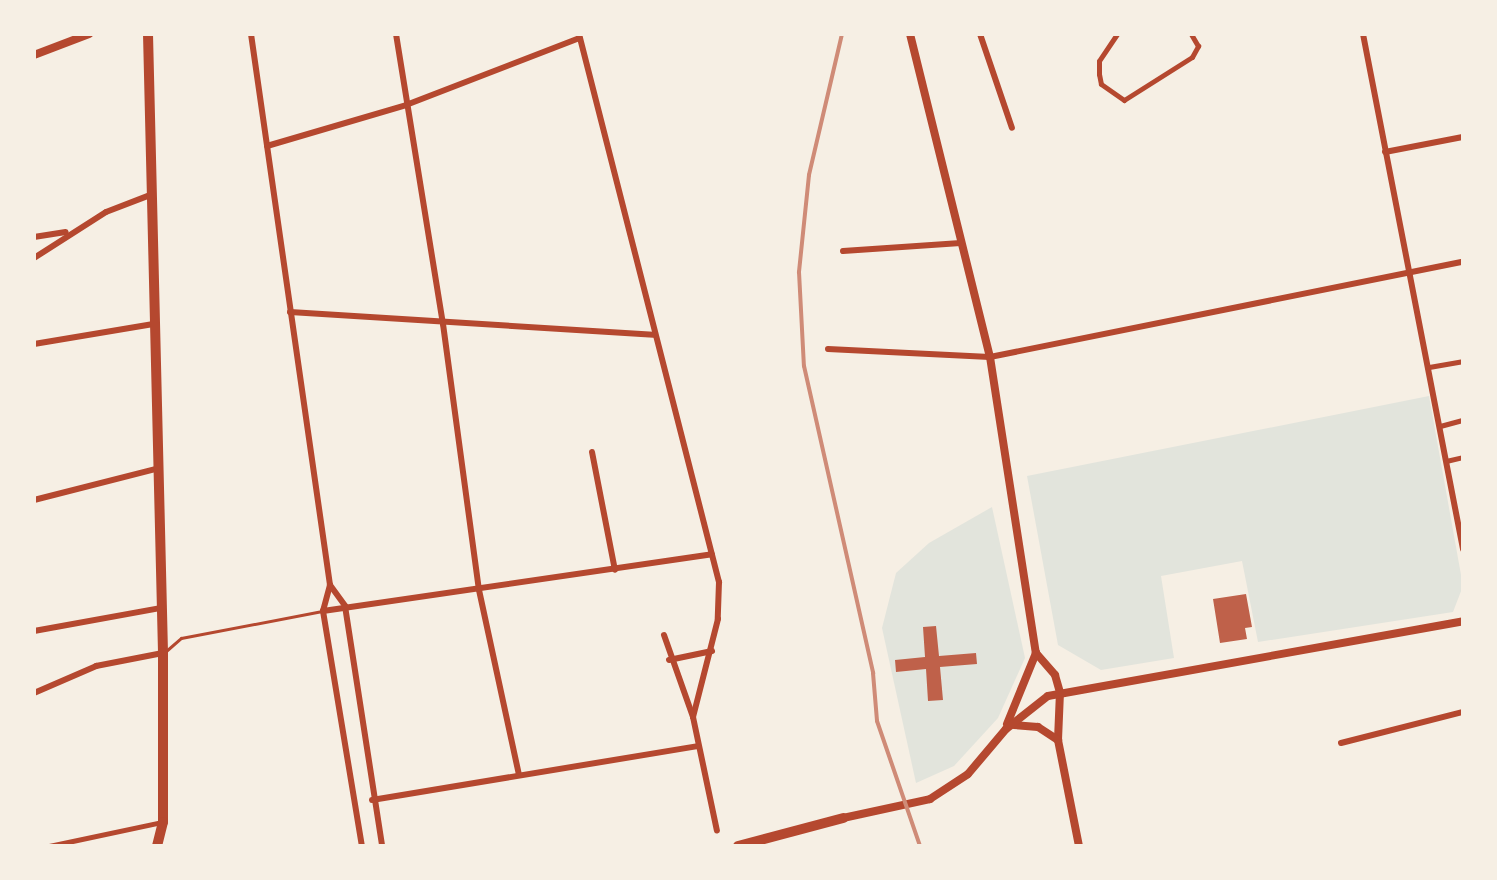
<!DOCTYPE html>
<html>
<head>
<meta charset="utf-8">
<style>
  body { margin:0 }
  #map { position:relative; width:1497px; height:880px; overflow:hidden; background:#f6efe4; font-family:Jost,sans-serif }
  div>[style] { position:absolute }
  .green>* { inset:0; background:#e2e4dc }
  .building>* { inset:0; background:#bf614a }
  .service>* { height:3px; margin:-1.5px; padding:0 1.5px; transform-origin:1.5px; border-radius:1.5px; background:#b5482f }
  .pedestrian>* { height:5px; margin:-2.5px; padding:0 2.5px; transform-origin:2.5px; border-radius:2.5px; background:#b5482f }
  .minor>* { height:6px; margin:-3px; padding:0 3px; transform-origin:3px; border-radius:3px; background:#b5482f }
  .tertiary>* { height:8px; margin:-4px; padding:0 4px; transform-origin:4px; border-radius:4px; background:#b5482f }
  .primary>* { height:10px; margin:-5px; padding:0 5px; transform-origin:5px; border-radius:5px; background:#b5482f }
  .rail>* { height:4px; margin:-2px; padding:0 2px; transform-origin:2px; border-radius:2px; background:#cf8b77 }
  span { translate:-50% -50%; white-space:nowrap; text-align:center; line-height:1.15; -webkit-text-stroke:8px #f6efe4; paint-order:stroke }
  .frame { position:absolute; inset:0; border:36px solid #f6efe4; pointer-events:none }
</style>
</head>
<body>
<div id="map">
  <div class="green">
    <i style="clip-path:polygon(1429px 396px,1463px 586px,1453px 612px,1258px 642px,1242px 561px,1161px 576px,1174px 658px,1101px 670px,1058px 645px,1027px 476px)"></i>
    <i style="clip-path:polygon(992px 507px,1025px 658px,998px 718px,954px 766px,916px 783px,882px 628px,896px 573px,929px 543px)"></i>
  </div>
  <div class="building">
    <i style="clip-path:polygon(1246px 594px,1252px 627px,1245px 628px,1247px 639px,1220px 643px,1213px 599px)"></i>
    <i style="clip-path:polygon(936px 626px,939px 656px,976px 653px,977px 664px,940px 667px,943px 700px,928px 701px,926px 669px,896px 672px,895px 660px,925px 657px,923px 627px)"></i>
  </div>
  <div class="service">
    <i style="left:166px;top:651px;width:20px;rotate:-41deg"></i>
    <i style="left:181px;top:638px;width:145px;rotate:-10.8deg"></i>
  </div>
  <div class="pedestrian">
    <i style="left:1117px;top:34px;width:32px;rotate:124deg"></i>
    <i style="left:1099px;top:61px;width:13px;rotate:90deg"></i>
    <i style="left:1099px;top:74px;width:10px;rotate:79deg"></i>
    <i style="left:1101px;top:84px;width:28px;rotate:35deg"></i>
    <i style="left:1124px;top:100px;width:80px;rotate:-32.3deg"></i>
    <i style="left:1192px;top:57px;width:13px;rotate:-61deg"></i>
    <i style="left:1198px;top:46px;width:14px;rotate:-120deg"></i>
    <i style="left:1429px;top:367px;width:35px;rotate:-10deg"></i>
    <i style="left:1440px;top:426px;width:24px;rotate:-15deg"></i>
    <i style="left:1446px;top:461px;width:17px;rotate:-13deg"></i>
    <i style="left:49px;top:846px;width:116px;rotate:-12deg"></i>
  </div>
  <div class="minor">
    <i style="left:251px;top:34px;width:557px;rotate:81.84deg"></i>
    <i style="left:330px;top:585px;width:27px;rotate:105deg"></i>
    <i style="left:323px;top:611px;width:238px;rotate:80.6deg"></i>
    <i style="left:396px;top:34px;width:294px;rotate:80.8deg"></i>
    <i style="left:443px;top:324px;width:268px;rotate:82.3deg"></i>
    <i style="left:479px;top:590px;width:189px;rotate:77.8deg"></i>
    <i style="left:579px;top:34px;width:566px;rotate:75.67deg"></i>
    <i style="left:719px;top:582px;width:37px;rotate:92deg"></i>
    <i style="left:718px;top:619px;width:101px;rotate:104.3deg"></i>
    <i style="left:693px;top:717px;width:116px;rotate:78.1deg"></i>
    <i style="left:980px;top:34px;width:99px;rotate:71.2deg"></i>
    <i style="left:1363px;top:34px;width:525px;rotate:79.01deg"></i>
    <i style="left:267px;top:146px;width:145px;rotate:-16.4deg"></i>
    <i style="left:406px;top:105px;width:186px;rotate:-21.1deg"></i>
    <i style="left:1385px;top:152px;width:79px;rotate:-10.9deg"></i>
    <i style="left:34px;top:237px;width:32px;rotate:-9deg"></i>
    <i style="left:843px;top:251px;width:118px;rotate:-3.9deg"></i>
    <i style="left:34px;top:258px;width:85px;rotate:-32.6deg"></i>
    <i style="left:106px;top:212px;width:47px;rotate:-21.1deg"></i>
    <i style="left:290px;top:312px;width:364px;rotate:3.6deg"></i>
    <i style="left:34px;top:344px;width:121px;rotate:-9.5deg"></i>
    <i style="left:828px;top:349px;width:162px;rotate:2.8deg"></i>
    <i style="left:990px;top:357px;width:482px;rotate:-11.4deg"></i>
    <i style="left:592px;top:452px;width:120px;rotate:79deg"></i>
    <i style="left:34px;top:500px;width:126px;rotate:-14.3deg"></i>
    <i style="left:330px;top:585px;width:26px;rotate:54deg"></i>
    <i style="left:345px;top:606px;width:243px;rotate:81.2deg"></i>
    <i style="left:323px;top:611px;width:393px;rotate:-8.3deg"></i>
    <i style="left:34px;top:631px;width:128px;rotate:-10.3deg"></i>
    <i style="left:664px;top:635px;width:87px;rotate:70.5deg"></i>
    <i style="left:669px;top:660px;width:44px;rotate:-11.8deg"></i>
    <i style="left:34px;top:693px;width:68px;rotate:-23.5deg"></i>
    <i style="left:96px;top:666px;width:68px;rotate:-11deg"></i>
    <i style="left:1341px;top:743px;width:126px;rotate:-14.3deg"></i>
    <i style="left:372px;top:800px;width:330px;rotate:-9.4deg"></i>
  </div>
  <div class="tertiary">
    <i style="left:910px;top:34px;width:333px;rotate:76.1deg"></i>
    <i style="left:990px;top:357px;width:300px;rotate:81.2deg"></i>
    <i style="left:1036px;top:653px;width:29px;rotate:49deg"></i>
    <i style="left:1055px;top:675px;width:18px;rotate:74deg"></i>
    <i style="left:1060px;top:692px;width:48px;rotate:92.4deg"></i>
    <i style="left:1058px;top:740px;width:108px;rotate:78.8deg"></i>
    <i style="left:34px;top:55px;width:59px;rotate:-20.9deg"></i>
    <i style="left:1007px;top:724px;width:77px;rotate:-67.8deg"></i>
    <i style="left:1014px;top:725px;width:24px;rotate:5deg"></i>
    <i style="left:1038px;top:727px;width:24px;rotate:33deg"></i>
    <i style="left:843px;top:818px;width:89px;rotate:-12.3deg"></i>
    <i style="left:930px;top:799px;width:45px;rotate:-33.3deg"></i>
    <i style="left:968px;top:774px;width:59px;rotate:-49.8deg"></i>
    <i style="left:1006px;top:729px;width:53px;rotate:-38.2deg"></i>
    <i style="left:1048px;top:696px;width:422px;rotate:-10.2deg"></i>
  </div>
  <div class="primary">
    <i style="left:148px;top:34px;width:619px;rotate:88.61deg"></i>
    <i style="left:163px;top:653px;width:169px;rotate:90deg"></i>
    <i style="left:163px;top:822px;width:25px;rotate:104deg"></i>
    <i style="left:738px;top:846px;width:109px;rotate:-14.9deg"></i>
  </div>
  <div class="rail">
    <i style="left:842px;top:34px;width:145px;rotate:103.2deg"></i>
    <i style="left:809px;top:175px;width:98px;rotate:95.9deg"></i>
    <i style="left:799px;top:272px;width:94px;rotate:87deg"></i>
    <i style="left:804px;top:366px;width:315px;rotate:77.3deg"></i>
    <i style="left:873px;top:673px;width:48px;rotate:85.2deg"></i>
    <i style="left:877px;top:721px;width:132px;rotate:71deg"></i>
  </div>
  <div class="frame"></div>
</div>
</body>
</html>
